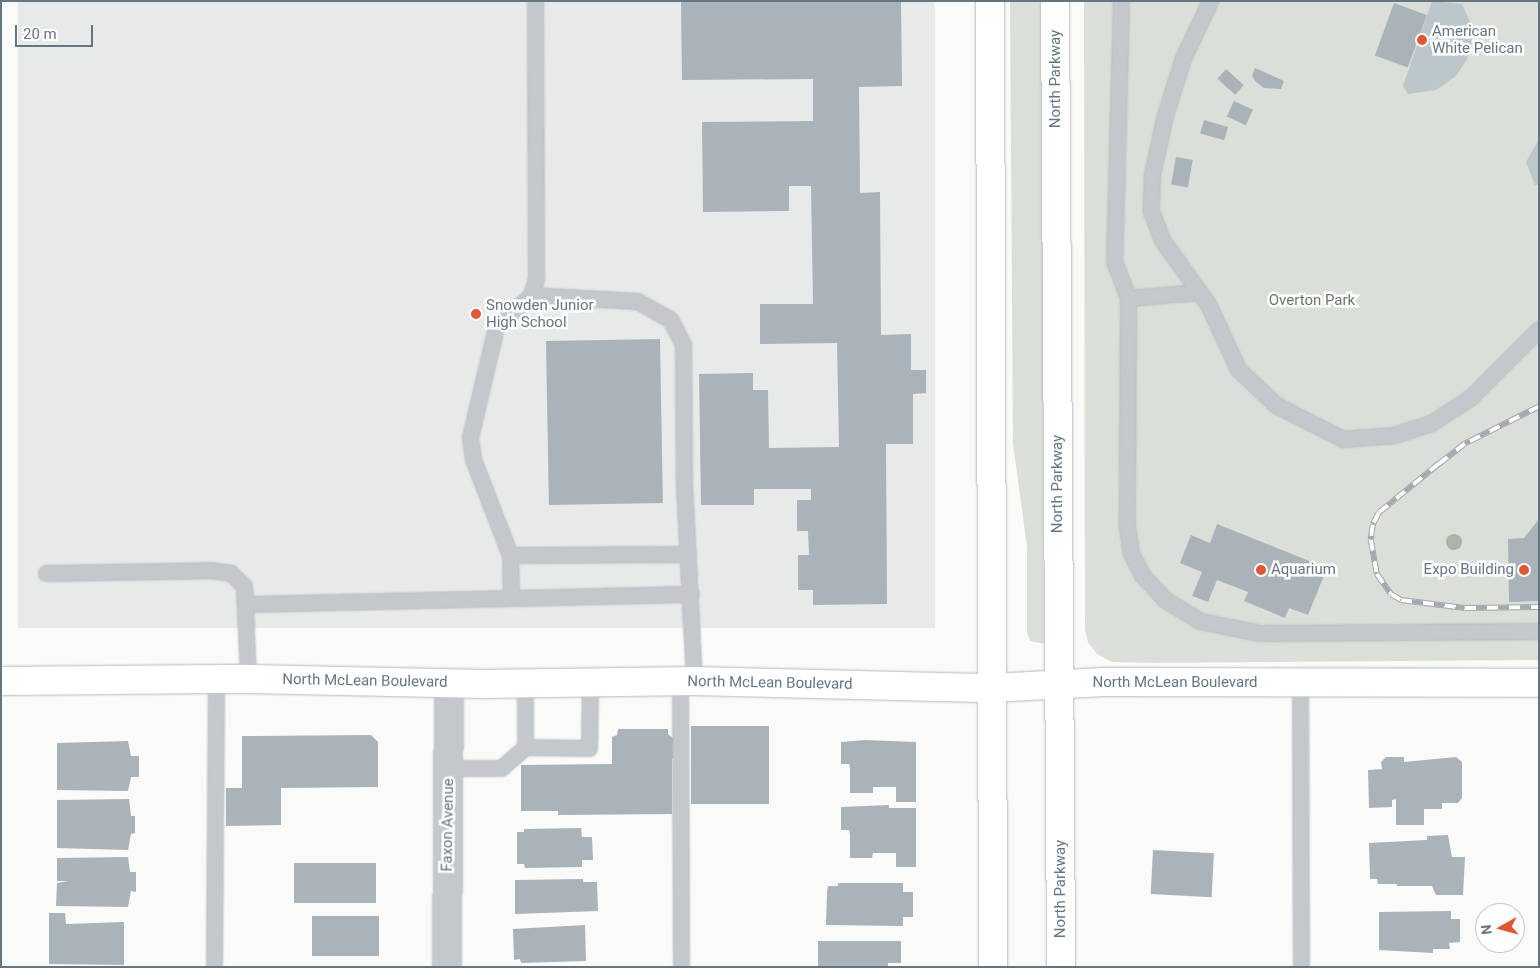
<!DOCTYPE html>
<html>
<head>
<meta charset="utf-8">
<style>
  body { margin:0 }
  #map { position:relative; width:1540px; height:968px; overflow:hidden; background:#fafaf8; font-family:Roboto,sans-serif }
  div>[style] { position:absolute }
  .built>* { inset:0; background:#e8e9e9; transform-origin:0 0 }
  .green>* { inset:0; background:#dadfd7 }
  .water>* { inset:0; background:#bbc7cb }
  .building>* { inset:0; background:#aab3b9; transform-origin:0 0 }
  .roads { filter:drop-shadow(0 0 1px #b3babf) drop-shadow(0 0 1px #b3babf) }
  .service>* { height:15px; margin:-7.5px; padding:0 7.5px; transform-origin:7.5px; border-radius:7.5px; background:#c3c8cc }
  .minor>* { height:28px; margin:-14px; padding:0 14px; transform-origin:14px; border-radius:14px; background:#c3c8cc }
  .secondary>* { height:28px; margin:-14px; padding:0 14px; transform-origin:14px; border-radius:14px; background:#fff }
  .primary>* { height:28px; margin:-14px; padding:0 14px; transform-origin:14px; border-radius:14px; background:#fff }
  .rail>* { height:5.5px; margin-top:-2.75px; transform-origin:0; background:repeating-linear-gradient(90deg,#fff 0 11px,#a2aab0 0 22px); box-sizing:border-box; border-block:1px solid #a2aab0 }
  .trees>* { width:16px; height:16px; margin:-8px; border-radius:50%; background:#aab4a7 }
  .dots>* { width:14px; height:14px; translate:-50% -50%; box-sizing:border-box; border:2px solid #fff; border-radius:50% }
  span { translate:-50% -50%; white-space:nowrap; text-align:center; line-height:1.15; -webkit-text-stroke:5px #fff; paint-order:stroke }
  .poi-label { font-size:15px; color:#657683 }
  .left { translate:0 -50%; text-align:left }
  .right { translate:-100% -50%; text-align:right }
  .street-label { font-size:15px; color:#657683 }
  .park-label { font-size:15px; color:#687a64 }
  .frame { position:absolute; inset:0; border:2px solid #657683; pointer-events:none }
  .north { position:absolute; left:1475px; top:903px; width:50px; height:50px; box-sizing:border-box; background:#fff; border:1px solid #c1c8cd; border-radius:50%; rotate:263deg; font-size:14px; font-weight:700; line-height:20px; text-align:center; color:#657683 }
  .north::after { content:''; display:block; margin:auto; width:18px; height:22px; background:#e4572e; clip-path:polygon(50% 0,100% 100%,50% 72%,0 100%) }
  .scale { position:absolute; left:15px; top:25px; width:78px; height:22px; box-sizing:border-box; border:2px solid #657683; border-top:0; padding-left:6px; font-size:15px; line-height:18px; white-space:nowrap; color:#657683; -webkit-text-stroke:4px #fff; paint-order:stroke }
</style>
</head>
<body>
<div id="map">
  <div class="built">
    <i style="left:18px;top:1px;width:917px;height:627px"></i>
  </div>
  <div class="green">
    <i style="clip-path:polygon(1010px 1px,1042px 1px,1044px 644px,1030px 641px,1027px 632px,1027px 547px,1013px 443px)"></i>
    <i style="clip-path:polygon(1084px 1px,1539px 1px,1539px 660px,1150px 663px,1112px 662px,1097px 654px,1088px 642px,1085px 630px)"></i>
  </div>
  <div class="water">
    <i style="clip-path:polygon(1432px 1px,1462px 4px,1470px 22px,1472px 39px,1467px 59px,1456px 76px,1436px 90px,1408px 94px,1403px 86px)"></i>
    <i style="clip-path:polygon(1539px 139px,1539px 185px,1535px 185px,1526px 162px)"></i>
  </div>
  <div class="building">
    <i style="clip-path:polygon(681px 1px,901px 1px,902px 86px,859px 87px,860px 193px,880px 192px,881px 335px,911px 334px,911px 370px,926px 370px,926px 393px,913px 394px,913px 444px,886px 444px,887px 604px,813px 605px,813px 590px,798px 590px,798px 555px,809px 555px,808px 531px,797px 531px,797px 500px,811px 500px,811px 489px,754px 489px,754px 505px,701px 505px,699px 374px,753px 373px,753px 390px,768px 390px,769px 448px,839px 447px,837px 343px,760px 344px,760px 304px,813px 304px,811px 186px,789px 186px,789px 211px,703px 212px,702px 122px,813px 121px,813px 79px,682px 80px)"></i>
    <i style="left:1394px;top:3px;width:35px;height:56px;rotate:20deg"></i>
    <i style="clip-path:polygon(1255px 68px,1284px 81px,1281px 89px,1264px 88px,1256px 82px,1252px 76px)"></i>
    <i style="left:1226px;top:69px;width:24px;height:13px;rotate:42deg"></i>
    <i style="left:1234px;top:101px;width:21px;height:17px;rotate:25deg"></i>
    <i style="left:1204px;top:120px;width:25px;height:14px;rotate:16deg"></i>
    <i style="left:1176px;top:157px;width:17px;height:28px;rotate:10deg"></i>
    <i style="left:660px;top:339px;width:164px;height:114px;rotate:89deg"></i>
    <i style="clip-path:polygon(1539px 519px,1539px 601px,1509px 602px,1508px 539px,1524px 538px)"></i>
    <i style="clip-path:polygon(1217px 524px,1327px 568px,1308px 615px,1289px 608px,1285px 618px,1244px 601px,1248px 592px,1217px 580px,1208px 602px,1192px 596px,1202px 572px,1180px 563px,1191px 535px,1210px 543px)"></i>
    <i style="left:691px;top:726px;width:78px;height:78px"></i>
    <i style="clip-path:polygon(618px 729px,668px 729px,668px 734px,676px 741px,676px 759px,672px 759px,672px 814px,558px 815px,558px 811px,521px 811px,521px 765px,612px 764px,612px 737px,617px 735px)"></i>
    <i style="clip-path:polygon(371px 735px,378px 742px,378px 787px,281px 788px,281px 825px,226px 826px,226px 788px,242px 788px,242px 736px)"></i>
    <i style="clip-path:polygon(865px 740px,916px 742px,916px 802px,896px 802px,896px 787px,873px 787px,873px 793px,850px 793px,850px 768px,849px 764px,841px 764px,841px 742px)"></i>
    <i style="clip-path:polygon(128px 741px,131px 756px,139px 756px,139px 777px,131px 777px,128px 791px,57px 790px,57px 743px)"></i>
    <i style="clip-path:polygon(1386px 757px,1404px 757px,1404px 762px,1456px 757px,1462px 762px,1462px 798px,1458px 803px,1442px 803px,1442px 809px,1424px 809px,1424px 825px,1396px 825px,1396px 799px,1392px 800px,1392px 807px,1369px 808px,1368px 770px,1382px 769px,1381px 762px)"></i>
    <i style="clip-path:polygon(129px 799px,131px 816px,135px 816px,135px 833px,131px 834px,128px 850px,57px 848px,57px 800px)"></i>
    <i style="clip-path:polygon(889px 805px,889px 808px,916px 808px,916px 867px,896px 867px,896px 853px,873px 853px,872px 858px,850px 858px,850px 834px,849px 830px,841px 830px,841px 807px)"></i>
    <i style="clip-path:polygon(581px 828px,582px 837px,592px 837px,593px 860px,582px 860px,582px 867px,525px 868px,524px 864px,517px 864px,517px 832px,524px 832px,524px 829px)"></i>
    <i style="clip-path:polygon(1448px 835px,1452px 857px,1465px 857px,1463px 895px,1436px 895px,1432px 886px,1397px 886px,1397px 884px,1378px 884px,1377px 879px,1370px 879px,1369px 843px,1427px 840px,1427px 836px)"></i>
    <i style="left:1153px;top:850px;width:61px;height:44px;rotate:3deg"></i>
    <i style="clip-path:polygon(128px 857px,130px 872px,136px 872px,136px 892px,131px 891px,128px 907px,56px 906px,57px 883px,68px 881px,57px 881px,57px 858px)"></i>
    <i style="left:294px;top:863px;width:82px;height:40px"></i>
    <i style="clip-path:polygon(583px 879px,583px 882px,597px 882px,598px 911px,515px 914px,515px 880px)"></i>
    <i style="clip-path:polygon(838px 883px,903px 883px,903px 892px,913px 892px,913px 917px,903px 917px,903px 926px,826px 925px,827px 892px,828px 886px,838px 886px)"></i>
    <i style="clip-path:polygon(1451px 911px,1451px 919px,1460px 919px,1460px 942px,1449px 943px,1450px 949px,1433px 949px,1433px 953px,1379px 950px,1379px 912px)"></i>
    <i style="clip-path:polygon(49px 913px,65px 913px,66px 924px,124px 922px,124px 965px,49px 964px)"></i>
    <i style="left:312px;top:916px;width:67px;height:40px"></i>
    <i style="clip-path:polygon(585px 925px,586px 961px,521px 963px,520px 959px,514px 960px,513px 929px)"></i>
    <i style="clip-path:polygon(818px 941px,901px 941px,901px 963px,888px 963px,888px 967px,818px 967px)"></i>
  </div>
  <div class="roads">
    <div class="service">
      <i style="left:1121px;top:1px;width:260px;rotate:91.5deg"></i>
      <i style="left:1114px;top:261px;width:40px;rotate:69deg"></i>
      <i style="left:1128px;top:298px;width:228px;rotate:90.3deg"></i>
      <i style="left:1127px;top:526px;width:27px;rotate:82deg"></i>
      <i style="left:1131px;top:553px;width:25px;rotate:63deg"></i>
      <i style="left:1142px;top:575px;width:33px;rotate:47deg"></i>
      <i style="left:1164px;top:599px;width:42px;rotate:31.4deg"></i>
      <i style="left:1200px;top:621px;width:61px;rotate:11.3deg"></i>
      <i style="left:1260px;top:633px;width:279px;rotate:-0.4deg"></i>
      <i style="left:1210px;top:1px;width:63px;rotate:115.3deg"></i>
      <i style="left:1183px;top:58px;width:60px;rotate:107.5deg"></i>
      <i style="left:1165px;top:115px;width:60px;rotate:102.4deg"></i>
      <i style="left:1152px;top:174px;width:37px;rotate:92deg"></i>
      <i style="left:1151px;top:211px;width:31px;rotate:69deg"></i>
      <i style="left:1162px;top:240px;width:79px;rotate:54.3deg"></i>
      <i style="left:1208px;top:304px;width:72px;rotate:65.2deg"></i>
      <i style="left:1238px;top:369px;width:52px;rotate:43.5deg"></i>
      <i style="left:1276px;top:405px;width:75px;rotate:26.9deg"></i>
      <i style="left:1343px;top:439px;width:51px;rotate:-4.5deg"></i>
      <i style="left:1394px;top:435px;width:39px;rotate:-18deg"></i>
      <i style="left:1431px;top:423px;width:48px;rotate:-33deg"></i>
      <i style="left:1471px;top:397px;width:96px;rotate:-45deg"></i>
      <i style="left:531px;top:295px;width:106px;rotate:3.2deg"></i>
      <i style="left:637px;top:301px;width:38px;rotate:29deg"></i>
      <i style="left:670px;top:319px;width:28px;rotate:63deg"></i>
      <i style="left:683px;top:344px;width:140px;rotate:89.6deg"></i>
      <i style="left:684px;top:484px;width:197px;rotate:87.1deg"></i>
      <i style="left:1128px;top:298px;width:71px;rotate:-4.8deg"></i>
      <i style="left:510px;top:555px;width:178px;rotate:-0.3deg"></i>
      <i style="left:46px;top:573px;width:164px;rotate:-1deg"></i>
      <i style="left:210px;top:570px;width:21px;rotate:8deg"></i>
      <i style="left:231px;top:573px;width:18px;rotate:45deg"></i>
      <i style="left:244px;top:586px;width:93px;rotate:87.5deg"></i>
      <i style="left:511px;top:598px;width:43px;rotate:-91.3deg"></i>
      <i style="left:510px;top:555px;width:103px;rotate:-111.1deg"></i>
      <i style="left:473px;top:459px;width:22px;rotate:-98deg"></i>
      <i style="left:470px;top:437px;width:113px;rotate:-76.7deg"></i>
      <i style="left:496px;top:327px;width:47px;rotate:-42.4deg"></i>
      <i style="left:531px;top:295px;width:17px;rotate:-73deg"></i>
      <i style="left:536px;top:279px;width:278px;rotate:-90.2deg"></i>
      <i style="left:245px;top:604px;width:446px;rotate:-1.3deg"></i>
      <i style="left:680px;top:681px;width:286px;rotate:89.8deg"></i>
      <i style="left:1300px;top:683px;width:284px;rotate:89.8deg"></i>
      <i style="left:525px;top:747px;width:63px;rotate:-90deg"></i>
      <i style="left:449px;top:768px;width:52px"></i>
      <i style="left:501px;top:768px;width:32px;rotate:-41deg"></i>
      <i style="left:525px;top:747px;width:64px;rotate:0.9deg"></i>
      <i style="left:589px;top:748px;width:66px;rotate:-89.1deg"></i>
      <i style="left:214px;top:967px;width:288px;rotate:-89.6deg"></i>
    </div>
    <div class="minor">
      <i style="left:447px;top:967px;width:284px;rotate:-89.6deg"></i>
    </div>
    <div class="secondary">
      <i style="left:1px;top:681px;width:247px;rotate:-0.5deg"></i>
      <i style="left:248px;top:679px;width:238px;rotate:1.2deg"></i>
      <i style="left:486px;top:684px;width:208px;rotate:-0.8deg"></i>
      <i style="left:694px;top:681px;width:296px;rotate:1.4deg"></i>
      <i style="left:990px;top:688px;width:114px;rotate:-3deg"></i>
      <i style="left:1104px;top:682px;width:435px;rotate:0.1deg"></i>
    </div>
    <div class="primary">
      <i style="left:990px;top:1px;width:966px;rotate:89.82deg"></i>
      <i style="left:1055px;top:1px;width:966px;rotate:89.64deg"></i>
    </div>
  </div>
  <div class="rail">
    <i style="left:1539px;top:407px;width:83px;rotate:153.4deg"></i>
    <i style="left:1465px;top:444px;width:33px;rotate:142deg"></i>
    <i style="left:1439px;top:464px;width:77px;rotate:140.8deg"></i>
    <i style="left:1379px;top:513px;width:13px;rotate:117deg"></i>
    <i style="left:1373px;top:525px;width:15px;rotate:98deg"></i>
    <i style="left:1371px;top:540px;width:35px;rotate:80deg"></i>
    <i style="left:1377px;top:574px;width:24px;rotate:55deg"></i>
    <i style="left:1391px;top:594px;width:12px;rotate:31deg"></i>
    <i style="left:1401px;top:600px;width:64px;rotate:7.1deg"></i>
    <i style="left:1465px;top:608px;width:74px;rotate:-0.8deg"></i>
  </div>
  <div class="trees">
    <i style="left:1454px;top:542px"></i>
  </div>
  <div class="dots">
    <i style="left:1422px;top:40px;background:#e4572e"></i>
    <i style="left:476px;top:314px;background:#e4572e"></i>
    <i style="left:1261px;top:570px;background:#e4572e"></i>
    <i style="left:1524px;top:570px;background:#e4572e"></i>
  </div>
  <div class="poi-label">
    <span class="left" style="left:1432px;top:40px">American<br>White Pelican</span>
    <span class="left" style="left:486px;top:314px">Snowden Junior<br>High School</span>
    <span class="left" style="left:1271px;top:570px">Aquarium</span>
    <span class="right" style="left:1514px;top:570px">Expo Building</span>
  </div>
  <div class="street-label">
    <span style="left:1056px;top:79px;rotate:-90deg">North Parkway</span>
    <span style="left:1058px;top:484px;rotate:-90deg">North Parkway</span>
    <span style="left:365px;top:681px;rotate:1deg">North McLean Boulevard</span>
    <span style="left:770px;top:683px;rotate:1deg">North McLean Boulevard</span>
    <span style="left:1175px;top:683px">North McLean Boulevard</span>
    <span style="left:448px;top:825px;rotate:-89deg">Faxon Avenue</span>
    <span style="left:1061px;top:889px;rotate:-90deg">North Parkway</span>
  </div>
  <div class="park-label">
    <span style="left:1312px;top:301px">Overton Park</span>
  </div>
  <div class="frame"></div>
  <div class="north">N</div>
  <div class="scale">20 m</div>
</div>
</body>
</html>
